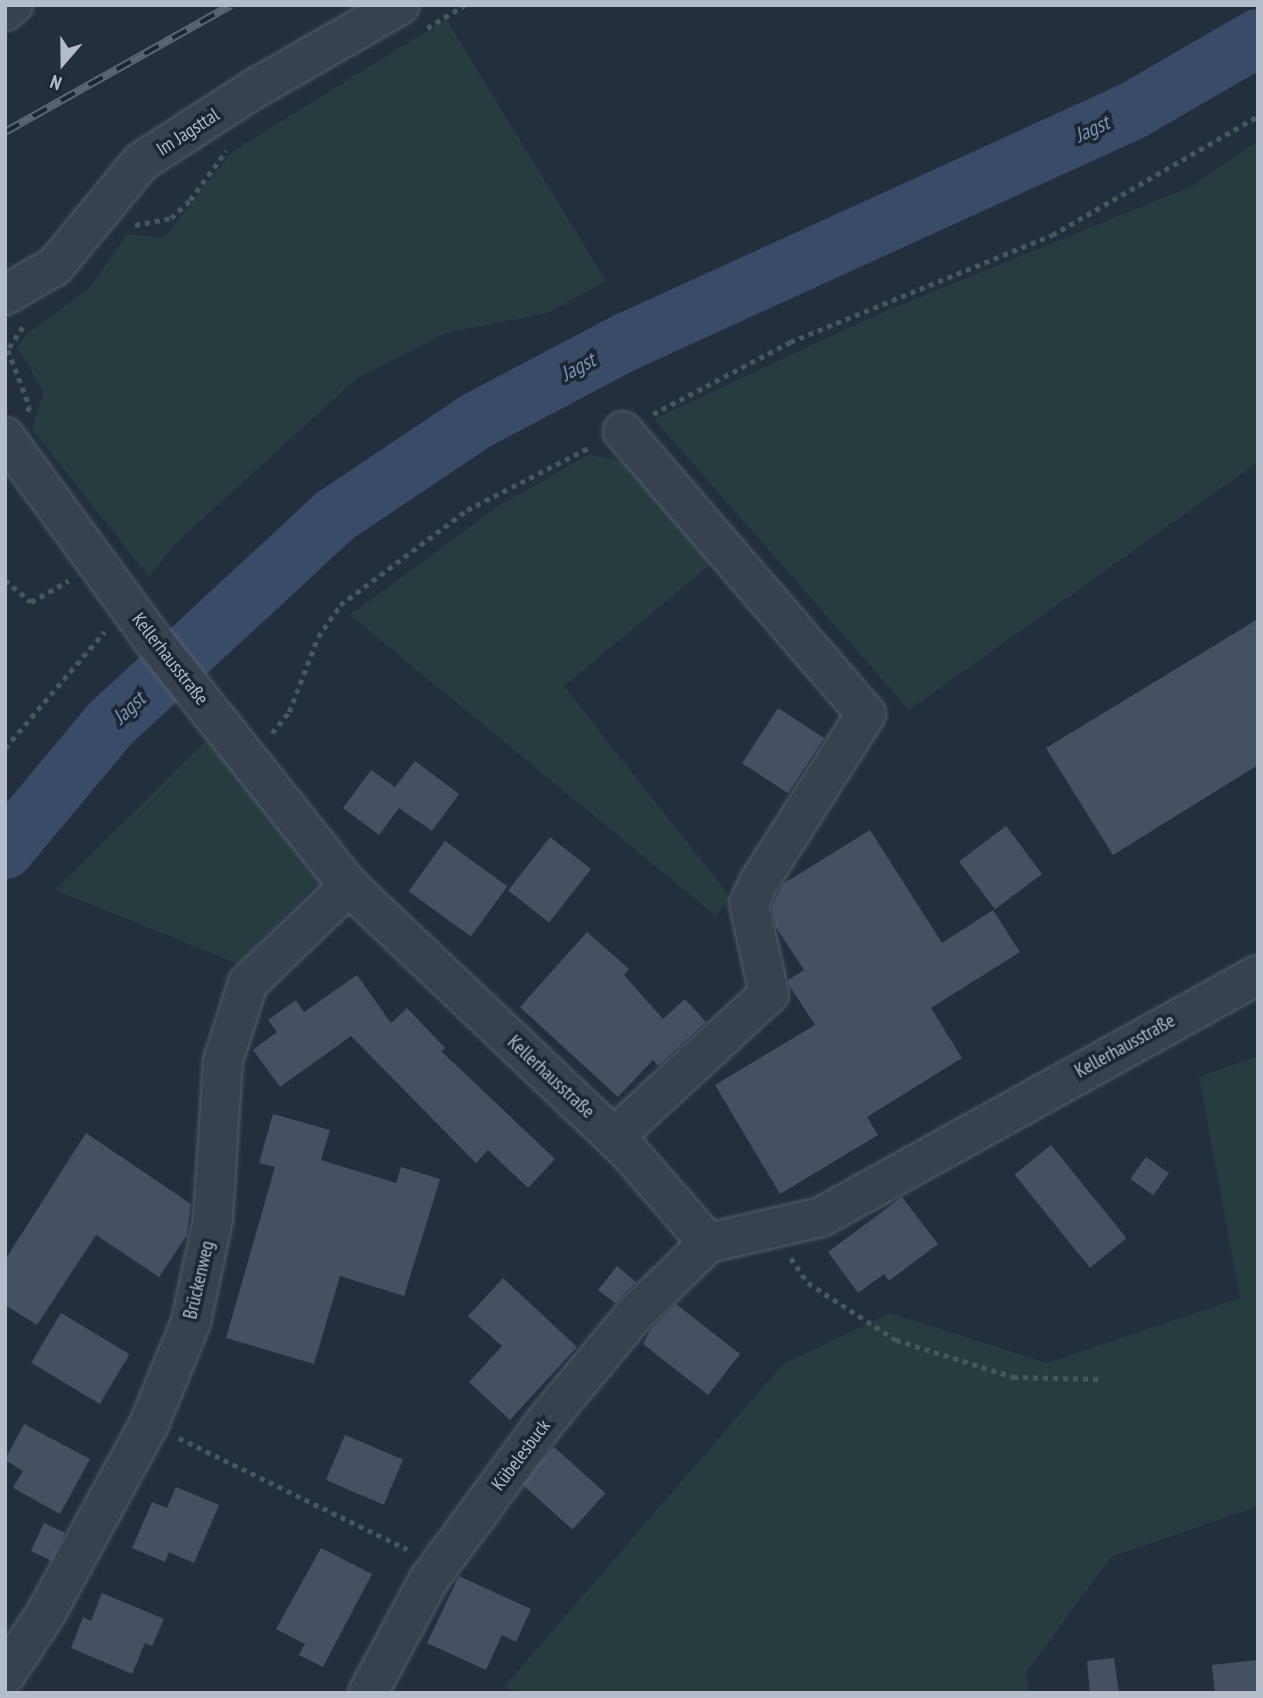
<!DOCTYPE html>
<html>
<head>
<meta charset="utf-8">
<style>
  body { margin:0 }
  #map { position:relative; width:1263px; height:1698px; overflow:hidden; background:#242f3e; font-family:"PT Sans Narrow",sans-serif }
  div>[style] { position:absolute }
  .green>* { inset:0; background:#263c3f }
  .river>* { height:58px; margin:-29px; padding:0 29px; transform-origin:29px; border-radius:29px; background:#394c67 }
  .building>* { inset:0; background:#455162; transform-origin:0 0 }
  .path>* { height:4.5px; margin-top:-2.25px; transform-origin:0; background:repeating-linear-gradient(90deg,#44595c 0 5px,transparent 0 10px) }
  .roads { filter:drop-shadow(0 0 2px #565f6c) drop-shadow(0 0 2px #565f6c) }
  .minor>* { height:38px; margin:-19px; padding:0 19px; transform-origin:19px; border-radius:19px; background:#38414e }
  .rail>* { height:8px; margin-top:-4px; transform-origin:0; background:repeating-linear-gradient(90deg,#1d2633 0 16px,#5a6575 0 32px); box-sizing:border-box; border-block:2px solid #5a6575 }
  span { translate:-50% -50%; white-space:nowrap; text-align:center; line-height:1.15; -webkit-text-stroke:7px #1d2633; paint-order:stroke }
  .street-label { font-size:19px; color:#b4bcc9 }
  .water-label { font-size:21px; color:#7c92b1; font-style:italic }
  .frame { position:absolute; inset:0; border:7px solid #b4bcc9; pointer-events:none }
  .north { position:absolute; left:28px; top:28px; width:70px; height:70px; -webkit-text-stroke:5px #1d2633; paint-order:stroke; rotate:200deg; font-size:19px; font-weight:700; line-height:28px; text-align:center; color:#b4bcc9 }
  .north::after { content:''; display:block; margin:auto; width:24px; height:32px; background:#b4bcc9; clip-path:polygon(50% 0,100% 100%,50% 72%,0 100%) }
</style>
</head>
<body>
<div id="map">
  <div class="green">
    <i style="clip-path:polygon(446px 19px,606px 281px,547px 313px,446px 333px,357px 378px,175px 544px,149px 577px,32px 429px,44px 392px,17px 347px,27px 334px,88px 289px,128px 234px,164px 238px,232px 152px)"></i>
    <i style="clip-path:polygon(1258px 141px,1258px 462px,909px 710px,654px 419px,879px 314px,1190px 187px)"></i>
    <i style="clip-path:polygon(588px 455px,625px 461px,716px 560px,564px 686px,731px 898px,716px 916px,350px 615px,497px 507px)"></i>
    <i style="clip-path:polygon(213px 734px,324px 877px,238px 964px,55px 890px)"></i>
    <i style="clip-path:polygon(1258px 1056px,1258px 1506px,1111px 1557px,1026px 1673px,1029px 1693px,525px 1693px,504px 1687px,783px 1364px,890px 1313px,1047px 1363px,1240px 1298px,1199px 1077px)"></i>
  </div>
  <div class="river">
    <i style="left:5px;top:850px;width:164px;rotate:-50.2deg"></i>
    <i style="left:110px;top:724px;width:308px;rotate:-42.8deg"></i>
    <i style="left:336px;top:515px;width:169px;rotate:-33.9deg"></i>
    <i style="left:476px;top:421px;width:170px;rotate:-27.8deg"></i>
    <i style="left:626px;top:342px;width:556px;rotate:-24.54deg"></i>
    <i style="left:1132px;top:111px;width:146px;rotate:-30.1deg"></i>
  </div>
  <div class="building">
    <i style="clip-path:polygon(1258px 619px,1258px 765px,1113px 855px,1046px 748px)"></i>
    <i style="left:778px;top:708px;width:55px;height:66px;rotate:33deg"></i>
    <i style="clip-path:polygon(415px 761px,459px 794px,432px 831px,399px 808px,379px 835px,343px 808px,371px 770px,395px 787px)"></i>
    <i style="left:1006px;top:826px;width:60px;height:59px;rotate:53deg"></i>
    <i style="clip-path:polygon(870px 830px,942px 943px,993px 910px,1020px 952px,931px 1008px,962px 1058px,867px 1117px,878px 1135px,780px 1194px,715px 1085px,815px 1025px,789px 985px,788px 980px,804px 970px,776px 927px,772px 906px,783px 884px)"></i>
    <i style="left:550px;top:837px;width:52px;height:68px;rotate:38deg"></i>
    <i style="left:445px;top:841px;width:77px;height:62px;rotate:36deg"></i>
    <i style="clip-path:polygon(587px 932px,629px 969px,624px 975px,663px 1019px,685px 999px,706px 1022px,658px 1066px,653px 1060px,618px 1097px,520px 1007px)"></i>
    <i style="clip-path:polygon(357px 975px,391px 1023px,407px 1008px,445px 1048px,441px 1051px,555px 1159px,528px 1188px,488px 1150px,476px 1163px,351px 1036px,280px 1087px,253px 1050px,277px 1032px,268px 1020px,296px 1000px,304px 1012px)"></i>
    <i style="clip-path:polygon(273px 1114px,330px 1130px,321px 1160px,396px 1183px,401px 1167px,440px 1179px,404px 1296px,340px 1276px,314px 1364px,226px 1338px,275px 1167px,259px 1163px)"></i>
    <i style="clip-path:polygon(86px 1133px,191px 1204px,187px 1235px,159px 1277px,96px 1235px,37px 1325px,5px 1305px,5px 1260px)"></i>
    <i style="left:1051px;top:1145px;width:120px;height:47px;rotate:51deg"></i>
    <i style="left:1146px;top:1157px;width:28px;height:27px;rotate:35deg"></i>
    <i style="clip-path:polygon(902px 1197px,938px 1244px,889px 1281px,884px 1274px,858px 1293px,828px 1252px)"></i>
    <i style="clip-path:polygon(617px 1266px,636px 1282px,615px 1303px,598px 1290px)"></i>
    <i style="clip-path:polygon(503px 1278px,577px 1347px,510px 1420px,469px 1382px,502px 1346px,468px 1316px)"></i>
    <i style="clip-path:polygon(676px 1304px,740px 1354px,708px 1395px,643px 1344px,650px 1330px)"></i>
    <i style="left:61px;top:1313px;width:80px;height:58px;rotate:31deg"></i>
    <i style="clip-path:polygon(24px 1424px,90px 1459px,60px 1514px,13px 1488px,23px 1471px,5px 1460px)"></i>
    <i style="left:345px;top:1435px;width:63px;height:49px;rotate:23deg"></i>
    <i style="left:554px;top:1447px;width:69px;height:49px;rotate:42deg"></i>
    <i style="clip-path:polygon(176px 1487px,219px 1505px,194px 1563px,169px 1552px,165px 1562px,132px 1548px,152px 1502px,167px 1508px)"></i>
    <i style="left:44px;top:1523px;width:23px;height:31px;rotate:25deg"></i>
    <i style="clip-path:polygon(321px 1548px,372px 1574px,323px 1667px,299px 1655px,305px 1644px,276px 1629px)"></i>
    <i style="clip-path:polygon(459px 1576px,531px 1609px,516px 1642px,502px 1635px,486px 1670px,427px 1643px)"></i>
    <i style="clip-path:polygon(102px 1593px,164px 1619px,152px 1646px,145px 1643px,132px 1674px,71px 1648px,83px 1617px,91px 1621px)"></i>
    <i style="clip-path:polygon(1114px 1658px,1119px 1693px,1090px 1693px,1087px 1661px)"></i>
    <i style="clip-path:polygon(1258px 1660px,1258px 1693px,1215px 1693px,1212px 1665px)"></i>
  </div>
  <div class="path">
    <i style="left:427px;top:28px;width:44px;rotate:-31.2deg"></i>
    <i style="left:135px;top:225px;width:37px;rotate:-11deg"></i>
    <i style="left:171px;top:218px;width:26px;rotate:-43deg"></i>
    <i style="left:190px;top:200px;width:61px;rotate:-53.7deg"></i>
    <i style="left:23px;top:327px;width:27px;rotate:123deg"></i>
    <i style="left:8px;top:350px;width:61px;rotate:68.9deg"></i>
    <i style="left:30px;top:407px;width:7px;rotate:117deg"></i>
    <i style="left:653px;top:414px;width:155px;rotate:-27.7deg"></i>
    <i style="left:790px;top:342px;width:283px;rotate:-22.2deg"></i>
    <i style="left:1052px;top:235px;width:238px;rotate:-30deg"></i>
    <i style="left:5px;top:580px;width:34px;rotate:40deg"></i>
    <i style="left:31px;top:602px;width:43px;rotate:-29.6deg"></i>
    <i style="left:272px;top:733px;width:27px;rotate:-51deg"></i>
    <i style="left:289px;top:712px;width:80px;rotate:-68.9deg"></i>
    <i style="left:318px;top:637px;width:39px;rotate:-55deg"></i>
    <i style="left:340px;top:605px;width:159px;rotate:-36.8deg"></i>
    <i style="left:467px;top:510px;width:140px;rotate:-27.1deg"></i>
    <i style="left:5px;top:748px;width:153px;rotate:-49.5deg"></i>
    <i style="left:791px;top:1258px;width:30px;rotate:56deg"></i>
    <i style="left:808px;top:1283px;width:105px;rotate:32.9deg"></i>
    <i style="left:896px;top:1340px;width:123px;rotate:17.5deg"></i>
    <i style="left:1013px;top:1377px;width:86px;rotate:1.3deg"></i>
    <i style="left:179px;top:1438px;width:254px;rotate:26deg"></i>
  </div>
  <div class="roads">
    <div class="minor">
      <i style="left:5px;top:11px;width:10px;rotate:-37deg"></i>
      <i style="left:5px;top:295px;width:58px;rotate:-30.1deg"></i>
      <i style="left:55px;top:266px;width:135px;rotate:-50.4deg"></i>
      <i style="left:141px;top:162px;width:135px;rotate:-32.9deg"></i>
      <i style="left:254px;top:89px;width:168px;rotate:-29.9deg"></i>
      <i style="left:5px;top:437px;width:246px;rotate:53.9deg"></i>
      <i style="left:150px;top:636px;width:320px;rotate:51.5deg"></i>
      <i style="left:349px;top:886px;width:385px;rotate:43.5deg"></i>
      <i style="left:628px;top:1151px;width:122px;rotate:49deg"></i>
      <i style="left:614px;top:1137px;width:211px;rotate:-42.7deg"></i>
      <i style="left:769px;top:994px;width:92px;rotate:-102.5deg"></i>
      <i style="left:749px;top:904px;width:24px;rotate:-66deg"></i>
      <i style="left:759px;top:882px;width:199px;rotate:-57.5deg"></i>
      <i style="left:866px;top:714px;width:373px;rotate:-130.7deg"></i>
      <i style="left:708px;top:1243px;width:116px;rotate:-13deg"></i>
      <i style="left:821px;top:1217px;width:500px;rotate:-29deg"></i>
      <i style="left:5px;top:1675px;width:74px;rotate:-56.5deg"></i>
      <i style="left:46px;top:1613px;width:215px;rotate:-61.4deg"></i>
      <i style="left:149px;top:1424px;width:110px;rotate:-67.6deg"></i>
      <i style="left:191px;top:1322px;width:105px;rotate:-77.9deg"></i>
      <i style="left:213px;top:1219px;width:158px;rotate:-86.4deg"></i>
      <i style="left:223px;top:1061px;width:82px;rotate:-72.2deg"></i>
      <i style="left:248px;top:983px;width:140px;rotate:-43.8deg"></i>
      <i style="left:368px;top:1693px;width:127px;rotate:-61.8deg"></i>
      <i style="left:428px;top:1581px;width:199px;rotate:-53.6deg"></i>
      <i style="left:546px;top:1421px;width:138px;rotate:-50.3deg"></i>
      <i style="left:634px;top:1315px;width:103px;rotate:-44.2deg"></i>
    </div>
  </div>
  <div class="rail">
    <i style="left:5px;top:132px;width:259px;rotate:-29.3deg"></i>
  </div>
  <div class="street-label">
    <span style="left:188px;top:132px;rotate:-33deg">Im Jagsttal</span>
    <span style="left:170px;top:659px;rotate:52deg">Kellerhausstraße</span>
    <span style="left:1125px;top:1046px;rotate:-29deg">Kellerhausstraße</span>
    <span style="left:551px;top:1077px;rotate:43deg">Kellerhausstraße</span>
    <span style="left:199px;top:1280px;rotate:-77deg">Brückenweg</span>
    <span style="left:521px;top:1455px;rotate:-53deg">Kübelesbuck</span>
  </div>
  <div class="water-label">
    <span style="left:1092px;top:129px;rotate:-25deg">Jagst</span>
    <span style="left:578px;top:367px;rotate:-28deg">Jagst</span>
    <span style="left:129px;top:708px;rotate:-43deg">Jagst</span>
  </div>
  <div class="frame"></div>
  <div class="north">N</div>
</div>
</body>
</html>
